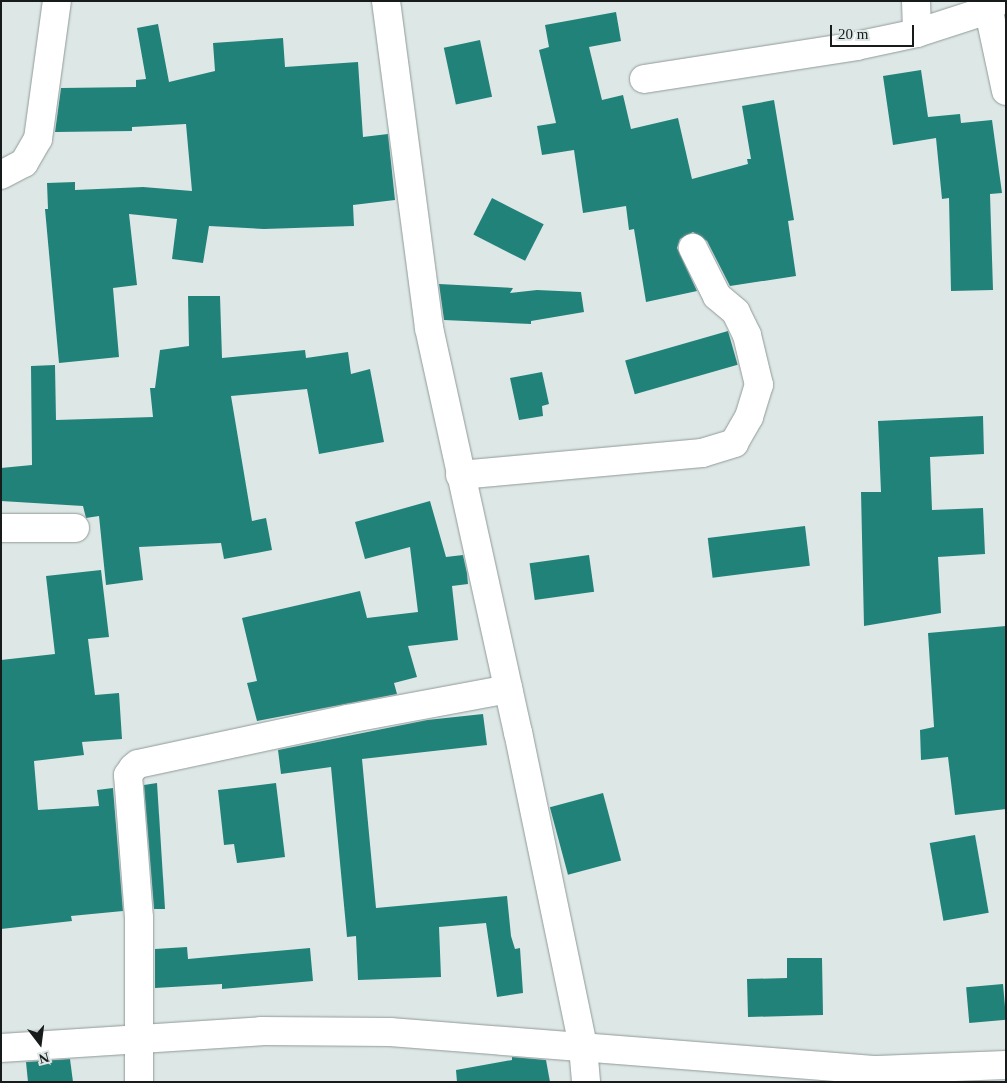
<!DOCTYPE html>
<html>
<head>
<meta charset="utf-8">
<style>
  body { margin:0 }
  #map { position:relative; width:1007px; height:1083px; overflow:hidden; background:#dde7e6; font-family:Georgia,serif }
  div>[style] { position:absolute }
  .building>* { inset:0; background:#21827a; transform-origin:0 0 }
  .roads { filter:drop-shadow(0 0 1px #909a99) drop-shadow(0 0 1px #909a99) }
  .minor>* { height:28px; margin:-14px; padding:0 14px; transform-origin:14px; border-radius:14px; background:#fff }
  span { translate:-50% -50%; white-space:nowrap; text-align:center; line-height:1.15; -webkit-text-stroke:4px #dde7e6; paint-order:stroke }
  .frame { position:absolute; inset:0; border:2px solid #181b1b; pointer-events:none }
  .north { position:absolute; left:15px; top:1018px; width:50px; height:50px; -webkit-text-stroke:4px #dde7e6; paint-order:stroke; rotate:165deg; font-size:14px; font-weight:700; line-height:20px; text-align:center; color:#181b1b }
  .north::after { content:''; display:block; margin:auto; width:18px; height:22px; background:#181b1b; clip-path:polygon(50% 0,100% 100%,50% 72%,0 100%) }
  .scale { position:absolute; left:830px; top:25px; width:84px; height:22px; box-sizing:border-box; border:2px solid #181b1b; border-top:0; padding-left:6px; font-size:15px; line-height:18px; white-space:nowrap; color:#181b1b; -webkit-text-stroke:4px #dde7e6; paint-order:stroke }
</style>
</head>
<body>
<div id="map">
  <div class="building">
    <i style="clip-path:polygon(616px 12px,621px 41px,589px 47px,602px 100px,623px 95px,631px 129px,678px 118px,692px 179px,748px 164px,747px 159px,751px 159px,742px 106px,774px 100px,794px 220px,788px 221px,796px 276px,730px 286px,707px 241px,693px 232px,680px 239px,677px 248px,697px 291px,646px 302px,634px 229px,629px 230px,626px 206px,583px 213px,574px 150px,542px 155px,537px 126px,556px 123px,539px 50px,549px 47px,545px 25px)"></i>
    <i style="clip-path:polygon(158px 24px,169px 82px,215px 71px,213px 43px,283px 38px,285px 67px,358px 62px,363px 137px,388px 134px,395px 200px,353px 205px,354px 226px,264px 229px,209px 226px,203px 263px,172px 259px,177px 219px,129px 214px,137px 285px,113px 288px,119px 357px,59px 363px,45px 209px,48px 209px,47px 183px,75px 182px,75px 190px,143px 187px,192px 191px,186px 124px,132px 127px,132px 131px,55px 132px,61px 88px,136px 87px,136px 80px,146px 79px,137px 28px)"></i>
    <i style="left:480px;top:40px;width:58px;height:37px;rotate:78deg"></i>
    <i style="clip-path:polygon(921px 70px,928px 117px,960px 114px,961px 123px,992px 120px,1002px 193px,990px 194px,993px 290px,951px 291px,949px 198px,942px 199px,936px 138px,893px 145px,883px 76px)"></i>
    <i style="left:492px;top:198px;width:58px;height:41px;rotate:27deg"></i>
    <i style="clip-path:polygon(439px 284px,513px 288px,510px 293px,537px 290px,581px 292px,584px 312px,531px 321px,531px 324px,444px 320px)"></i>
    <i style="clip-path:polygon(188px 296px,220px 296px,222px 358px,305px 350px,306px 358px,348px 352px,351px 374px,370px 369px,384px 442px,319px 454px,307px 389px,231px 396px,252px 521px,266px 518px,272px 550px,224px 559px,221px 543px,139px 547px,143px 580px,106px 585px,99px 516px,86px 518px,83px 506px,1px 501px,1px 468px,32px 465px,31px 366px,55px 365px,56px 420px,153px 417px,150px 388px,155px 388px,160px 350px,189px 346px)"></i>
    <i style="left:728px;top:331px;width:35px;height:107px;rotate:74deg"></i>
    <i style="clip-path:polygon(542px 372px,549px 404px,542px 406px,543px 416px,519px 420px,510px 378px)"></i>
    <i style="clip-path:polygon(983px 416px,984px 454px,930px 457px,932px 510px,983px 508px,985px 554px,938px 557px,941px 613px,864px 626px,861px 492px,881px 492px,878px 421px)"></i>
    <i style="clip-path:polygon(430px 501px,446px 557px,463px 555px,467px 573px,468px 584px,452px 586px,458px 640px,408px 646px,417px 677px,394px 683px,397px 694px,257px 721px,247px 683px,257px 681px,242px 618px,360px 591px,367px 618px,418px 612px,410px 547px,365px 559px,355px 522px)"></i>
    <i style="left:805px;top:526px;width:40px;height:98px;rotate:83deg"></i>
    <i style="left:589px;top:555px;width:37px;height:60px;rotate:82deg"></i>
    <i style="clip-path:polygon(101px 570px,109px 637px,88px 639px,95px 695px,119px 693px,122px 739px,82px 742px,84px 755px,34px 761px,38px 810px,99px 806px,97px 790px,113px 788px,123px 911px,71px 916px,72px 921px,1px 929px,1px 660px,55px 654px,46px 576px)"></i>
    <i style="clip-path:polygon(1006px 626px,1006px 809px,955px 815px,948px 757px,921px 760px,920px 730px,934px 727px,928px 633px)"></i>
    <i style="clip-path:polygon(483px 714px,487px 745px,362px 759px,376px 908px,507px 896px,511px 936px,515px 949px,520px 948px,523px 993px,497px 997px,486px 923px,439px 927px,441px 977px,358px 980px,356px 936px,347px 937px,331px 767px,281px 774px,278px 750px,427px 720px)"></i>
    <i style="clip-path:polygon(157px 783px,165px 909px,154px 909px,144px 785px)"></i>
    <i style="clip-path:polygon(276px 783px,285px 857px,237px 863px,234px 844px,224px 845px,218px 790px)"></i>
    <i style="left:603px;top:793px;width:70px;height:55px;rotate:75deg"></i>
    <i style="left:975px;top:835px;width:79px;height:46px;rotate:80deg"></i>
    <i style="clip-path:polygon(187px 947px,188px 959px,310px 948px,313px 981px,222px 989px,222px 984px,155px 988px,155px 949px)"></i>
    <i style="clip-path:polygon(787px 958px,822px 958px,823px 1015px,748px 1017px,747px 979px,787px 978px)"></i>
    <i style="left:1003px;top:984px;width:36px;height:37px;rotate:85deg"></i>
    <i style="clip-path:polygon(512px 1057px,546px 1060px,550px 1082px,457px 1082px,456px 1070px,512px 1060px)"></i>
    <i style="clip-path:polygon(70px 1059px,73px 1082px,28px 1082px,26px 1062px)"></i>
  </div>
  <div class="roads">
    <div class="minor">
      <i style="left:386px;top:1px;width:330px;rotate:82.5deg"></i>
      <i style="left:429px;top:328px;width:414px;rotate:77.6deg"></i>
      <i style="left:518px;top:732px;width:322px;rotate:78.3deg"></i>
      <i style="left:583px;top:1047px;width:35px;rotate:85deg"></i>
      <i style="left:916px;top:1px;width:32px;rotate:88deg"></i>
      <i style="left:988px;top:7px;width:86px;rotate:77.9deg"></i>
      <i style="left:644px;top:79px;width:215px;rotate:-8.8deg"></i>
      <i style="left:856px;top:46px;width:62px;rotate:-12deg"></i>
      <i style="left:917px;top:33px;width:65px;rotate:-17.9deg"></i>
      <i style="left:979px;top:13px;width:24px;rotate:-30deg"></i>
      <i style="left:1px;top:175px;width:26px;rotate:-28deg"></i>
      <i style="left:24px;top:163px;width:28px;rotate:-60deg"></i>
      <i style="left:38px;top:139px;width:139px;rotate:-82.2deg"></i>
      <i style="left:460px;top:475px;width:243px;rotate:-5.2deg"></i>
      <i style="left:702px;top:453px;width:34px;rotate:-17deg"></i>
      <i style="left:734px;top:443px;width:30px;rotate:-60deg"></i>
      <i style="left:749px;top:417px;width:34px;rotate:-73deg"></i>
      <i style="left:759px;top:385px;width:51px;rotate:-103.5deg"></i>
      <i style="left:747px;top:335px;width:25px;rotate:-116deg"></i>
      <i style="left:736px;top:312px;width:25px;rotate:-140deg"></i>
      <i style="left:717px;top:296px;width:54px;rotate:-116.6deg"></i>
      <i style="left:1px;top:528px;width:74px"></i>
      <i style="left:1px;top:1048px;width:261px;rotate:-3.7deg"></i>
      <i style="left:261px;top:1031px;width:129px;rotate:0.4deg"></i>
      <i style="left:390px;top:1032px;width:488px;rotate:4.5deg"></i>
      <i style="left:877px;top:1070px;width:129px;rotate:-2.2deg"></i>
      <i style="left:139px;top:1082px;width:164px;rotate:-90deg"></i>
      <i style="left:139px;top:918px;width:143px;rotate:-94.4deg"></i>
      <i style="left:128px;top:775px;width:9px;rotate:-54deg"></i>
      <i style="left:133px;top:768px;width:6px;rotate:-39deg"></i>
      <i style="left:138px;top:764px;width:215px;rotate:-12.1deg"></i>
      <i style="left:348px;top:719px;width:163px;rotate:-10.6deg"></i>
    </div>
  </div>
  <div class="frame"></div>
  <div class="north">N</div>
  <div class="scale">20 m</div>
</div>
</body>
</html>
